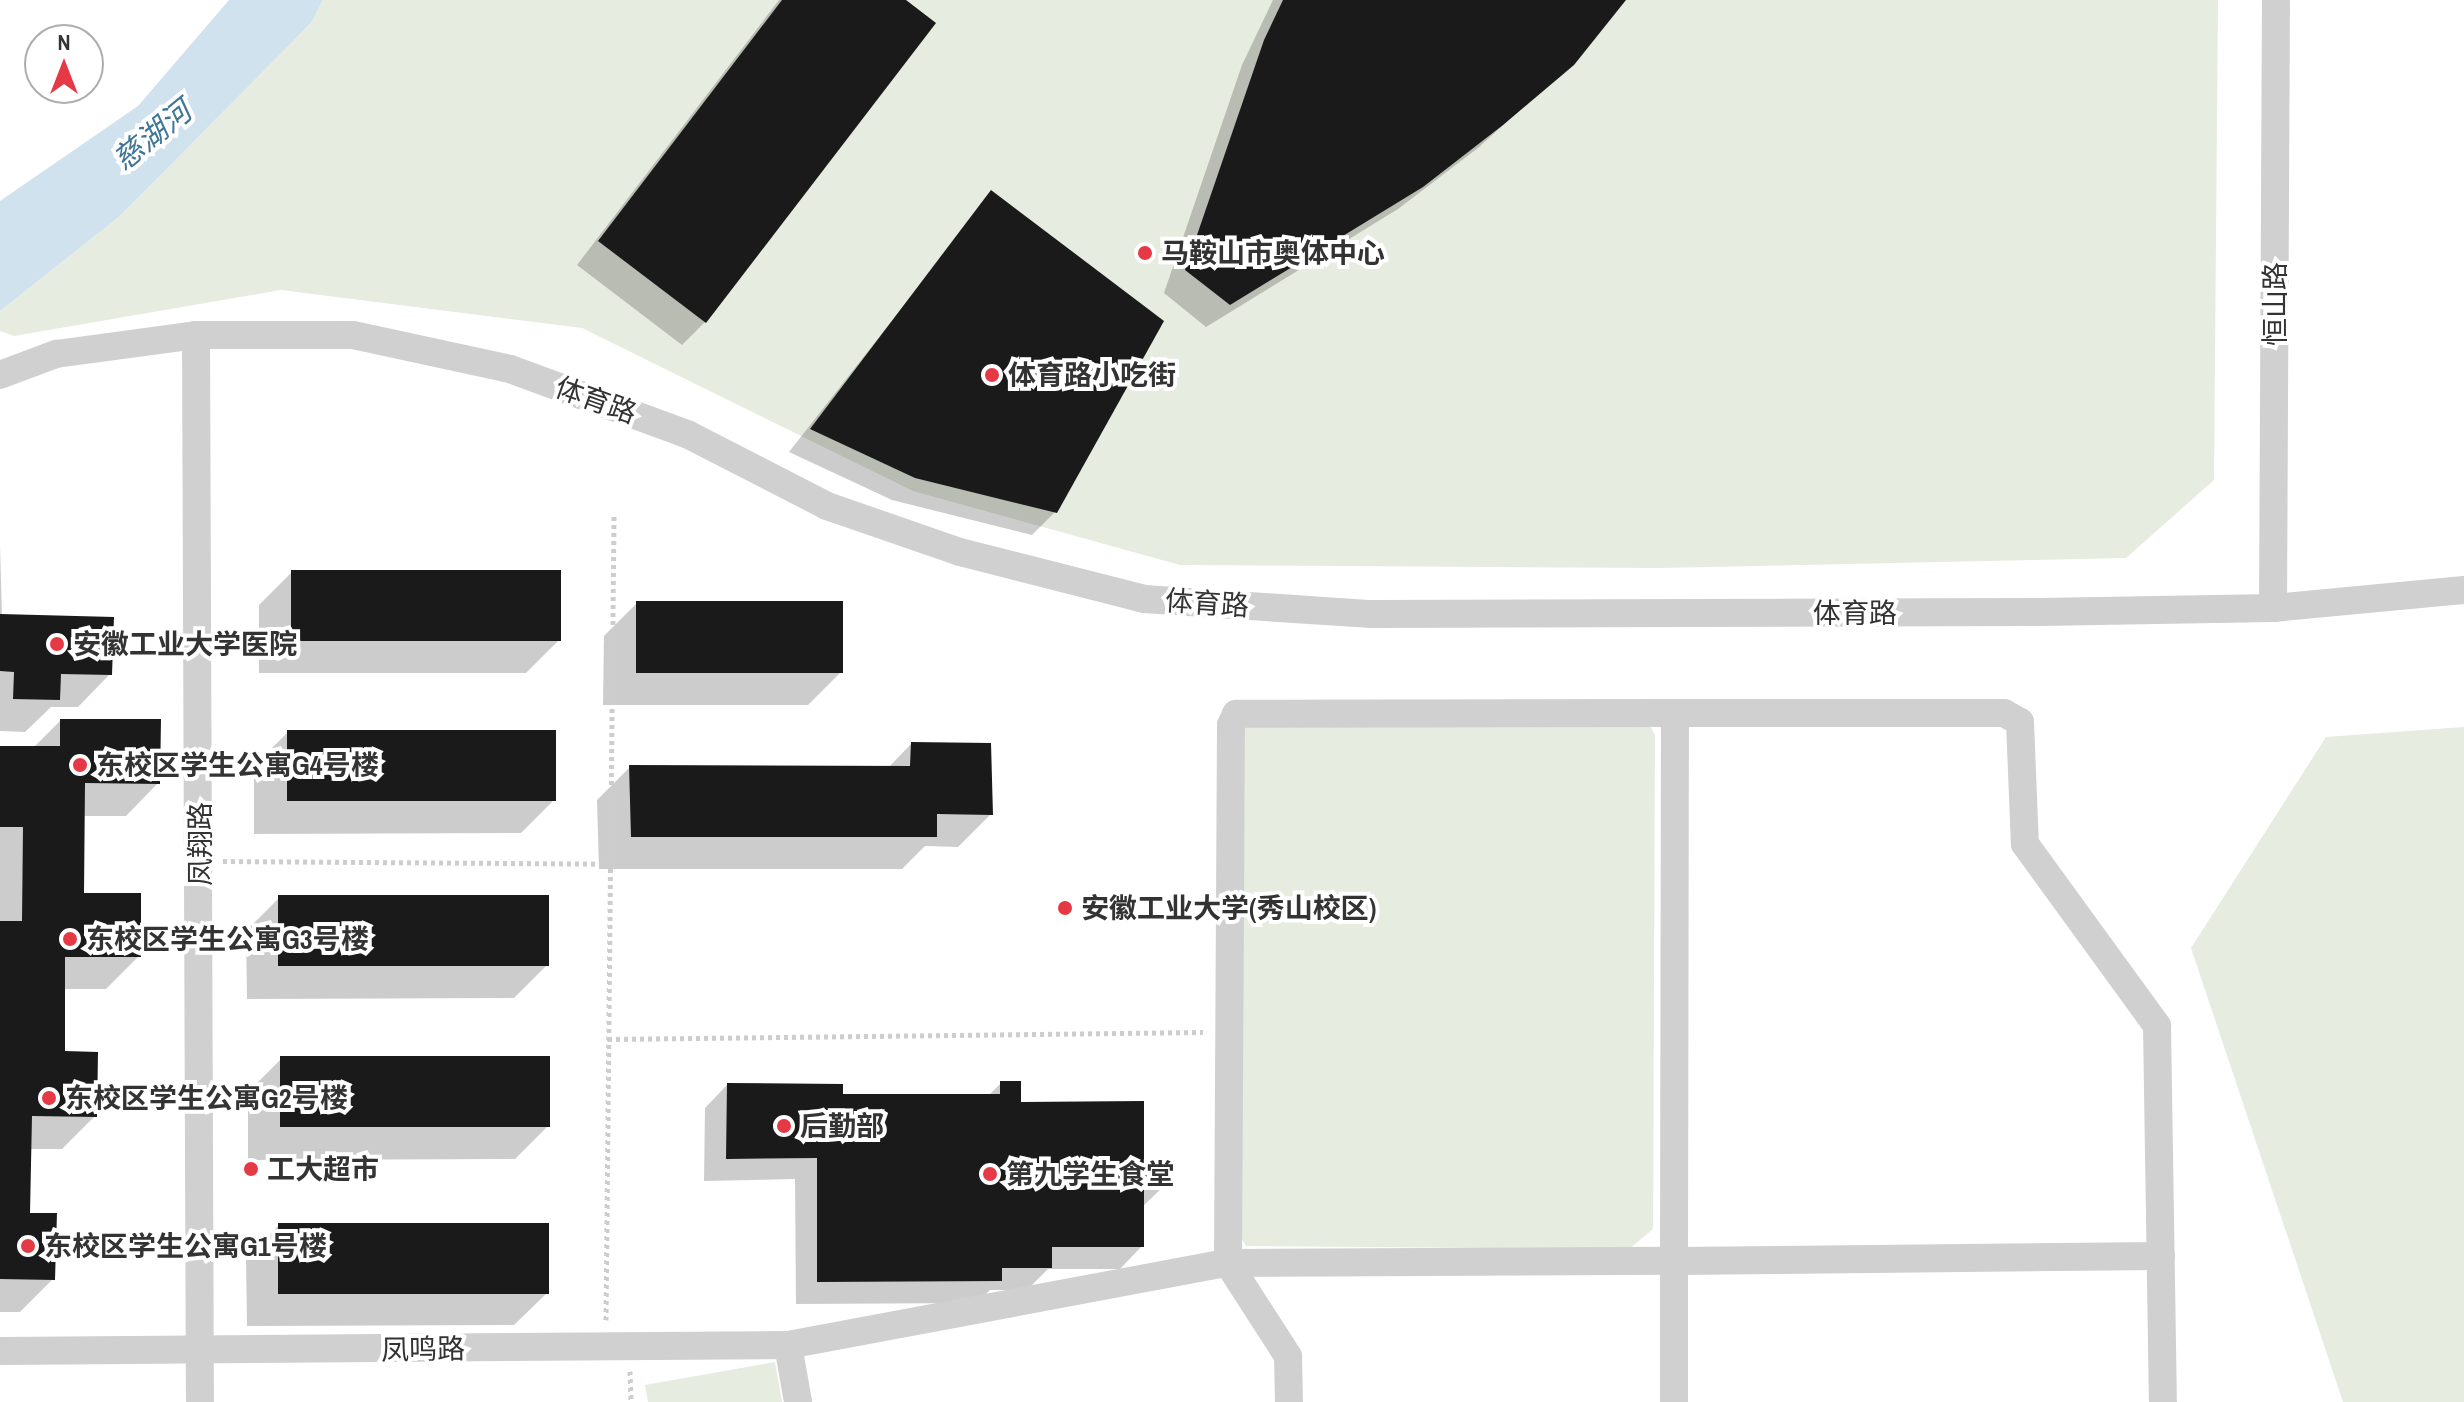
<!DOCTYPE html>
<html>
<head>
<meta charset="utf-8">
<style>
  body { margin:0 }
  #map { position:relative; width:2464px; height:1402px; overflow:hidden; background:#fff; font-family:"Archivo Narrow","Noto Sans SC",sans-serif }
  div>[style] { position:absolute }
  .green>* { inset:0; background:#e6ecdf; transform-origin:0 0 }
  .water>* { inset:0; background:#cfe2ee }
  .shadow>* { inset:0; background:#0003 }
  .building>* { inset:0; background:#1a1a1a; transform-origin:0 0 }
  .path>* { height:5px; margin-top:-2.5px; transform-origin:0; background:repeating-linear-gradient(90deg,#cdcdcd 0 4px,transparent 0 8px) }
  .minor>* { height:28px; margin:-14px; padding:0 14px; transform-origin:14px; border-radius:14px; background:#d0d0d0 }
  .dots>* { width:22px; height:22px; translate:-50% -50%; box-sizing:border-box; border:4px solid #fff; border-radius:50% }
  span { translate:-50% -50%; white-space:nowrap; text-align:center; line-height:1.15; -webkit-text-stroke:8px #fff; paint-order:stroke }
  .poi-label { font-size:28px; color:#333; font-weight:700 }
  .left { translate:0 -50%; text-align:left }
  .street-label { font-size:28px; color:#333 }
  .water-label { font-size:30px; color:#3f7597; font-style:italic }
  .north { position:absolute; left:24px; top:24px; width:80px; height:80px; box-sizing:border-box; background:#fff; border:2px solid #adadad; border-radius:50%; rotate:0deg; font-size:22px; font-weight:700; line-height:32px; text-align:center; color:#333 }
  .north::after { content:''; display:block; margin:auto; width:28px; height:36px; background:#e63946; clip-path:polygon(50% 0,100% 100%,50% 72%,0 100%) }
</style>
</head>
<body>
<div id="map">
  <div class="green">
    <i style="clip-path:polygon(323px 0,2218px 0,2214px 480px,2126px 558px,1660px 568px,1180px 565px,913px 491px,582px 328px,281px 290px,14px 336px,0 331px,0 311px,120px 216px,311px 23px)"></i>
    <i style="clip-path:polygon(1648px 722px,1655px 735px,1653px 1229px,1629px 1249px,1246px 1246px,1240px 1236px,1245px 726px)"></i>
    <i style="clip-path:polygon(2464px 727px,2464px 1402px,2343px 1402px,2191px 948px,2326px 737px)"></i>
    <i style="left:775px;top:1362px;width:41px;height:132px;rotate:80deg"></i>
  </div>
  <div class="water">
    <i style="clip-path:polygon(229px 0,323px 0,311px 23px,120px 216px,0 311px,0 201px,138px 106px)"></i>
  </div>
  <div class="shadow">
    <i style="clip-path:polygon(779px 0,903px 0,705px 322px,682px 345px,577px 265px)"></i>
    <i style="clip-path:polygon(1273px 0,1624px 0,1572px 63px,1478px 148px,1398px 209px,1206px 327px,1164px 293px,1242px 65px)"></i>
    <i style="clip-path:polygon(992px 193px,1055px 512px,1032px 535px,892px 500px,789px 452px)"></i>
    <i style="clip-path:polygon(0 544px,2px 616px,110px 674px,78px 707px,51px 707px,25px 732px,0 731px)"></i>
    <i style="clip-path:polygon(292px 572px,559px 640px,526px 673px,259px 673px,259px 605px)"></i>
    <i style="clip-path:polygon(637px 603px,841px 672px,808px 705px,603px 705px,604px 636px)"></i>
    <i style="clip-path:polygon(60px 721px,158px 783px,126px 816px,83px 816px,82px 895px,139px 956px,106px 989px,63px 989px,63px 1053px,95px 1116px,62px 1149px,29px 1149px,28px 1215px,53px 1279px,20px 1312px,0 1312px,0 748px,33px 748px)"></i>
    <i style="clip-path:polygon(287px 733px,554px 800px,521px 833px,254px 834px,254px 766px)"></i>
    <i style="clip-path:polygon(911px 744px,991px 814px,958px 847px,925px 846px,902px 869px,599px 869px,597px 800px,630px 767px,888px 768px)"></i>
    <i style="clip-path:polygon(279px 898px,547px 965px,514px 998px,247px 999px,246px 931px)"></i>
    <i style="clip-path:polygon(281px 1059px,548px 1126px,515px 1159px,248px 1160px,248px 1092px)"></i>
    <i style="clip-path:polygon(1001px 1083px,1019px 1104px,1142px 1162px,1162px 1188px,1142px 1207px,1142px 1246px,1120px 1269px,1048px 1269px,1027px 1290px,990px 1290px,977px 1303px,796px 1304px,795px 1179px,704px 1181px,705px 1108px,727px 1085px,841px 1096px,988px 1096px)"></i>
    <i style="clip-path:polygon(279px 1225px,547px 1293px,514px 1325px,247px 1326px,246px 1258px)"></i>
  </div>
  <div class="building">
    <i style="clip-path:polygon(782px 0,906px 0,936px 23px,706px 323px,598px 241px)"></i>
    <i style="clip-path:polygon(1283px 0,1626px 0,1574px 65px,1503px 125px,1423px 187px,1230px 305px,1185px 270px,1264px 40px)"></i>
    <i style="clip-path:polygon(991px 190px,1164px 321px,1057px 513px,915px 478px,810px 429px)"></i>
    <i style="left:291px;top:570px;width:270px;height:71px"></i>
    <i style="left:636px;top:601px;width:207px;height:72px"></i>
    <i style="clip-path:polygon(0 614px,114px 617px,112px 675px,61px 674px,60px 700px,13px 699px,14px 672px,0 671px)"></i>
    <i style="clip-path:polygon(60px 719px,161px 719px,160px 784px,85px 783px,84px 893px,141px 893px,141px 957px,65px 957px,65px 1051px,98px 1052px,97px 1117px,32px 1116px,30px 1213px,57px 1213px,55px 1280px,0 1279px,0 921px,22px 921px,23px 827px,0 827px,0 746px,60px 746px)"></i>
    <i style="left:556px;top:730px;width:71px;height:269px;rotate:90deg"></i>
    <i style="clip-path:polygon(911px 742px,991px 743px,993px 815px,937px 814px,937px 837px,631px 837px,629px 765px,910px 766px)"></i>
    <i style="left:549px;top:895px;width:71px;height:271px;rotate:90deg"></i>
    <i style="left:550px;top:1056px;width:71px;height:270px;rotate:90deg"></i>
    <i style="clip-path:polygon(1000px 1081px,1021px 1081px,1021px 1102px,1144px 1101px,1144px 1160px,1164px 1160px,1164px 1189px,1144px 1189px,1144px 1247px,1052px 1247px,1052px 1268px,1002px 1268px,1002px 1281px,817px 1282px,817px 1158px,726px 1159px,727px 1083px,843px 1084px,843px 1094px,1000px 1094px)"></i>
    <i style="left:278px;top:1223px;width:271px;height:71px"></i>
  </div>
  <div class="path">
    <i style="left:223px;top:861px;width:387px;rotate:0.4deg"></i>
    <i style="left:608px;top:1039px;width:595px;rotate:-0.67deg"></i>
    <i style="left:606px;top:1320px;width:807px;rotate:-89.43deg"></i>
    <i style="left:630px;top:1371px;width:31px;rotate:88deg"></i>
  </div>
  <div class="minor">
    <i style="left:196px;top:335px;width:1067px;rotate:89.79deg"></i>
    <i style="left:0;top:375px;width:60px;rotate:-20.6deg"></i>
    <i style="left:56px;top:354px;width:141px;rotate:-7.7deg"></i>
    <i style="left:196px;top:335px;width:157px"></i>
    <i style="left:353px;top:335px;width:161px;rotate:12.2deg"></i>
    <i style="left:510px;top:369px;width:189px;rotate:20.2deg"></i>
    <i style="left:687px;top:434px;width:157px;rotate:27.2deg"></i>
    <i style="left:827px;top:506px;width:141px;rotate:19.1deg"></i>
    <i style="left:960px;top:552px;width:190px;rotate:14.3deg"></i>
    <i style="left:1144px;top:599px;width:228px;rotate:3.8deg"></i>
    <i style="left:1372px;top:614px;width:668px;rotate:-0.17deg"></i>
    <i style="left:2040px;top:612px;width:233px;rotate:-1deg"></i>
    <i style="left:2273px;top:608px;width:192px;rotate:-5.4deg"></i>
    <i style="left:2273px;top:608px;width:608px;rotate:-89.72deg"></i>
    <i style="left:1675px;top:713px;width:329px"></i>
    <i style="left:2004px;top:713px;width:18px;rotate:29deg"></i>
    <i style="left:2020px;top:722px;width:122px;rotate:87.7deg"></i>
    <i style="left:2025px;top:844px;width:225px;rotate:54deg"></i>
    <i style="left:2157px;top:1026px;width:376px;rotate:89.1deg"></i>
    <i style="left:788px;top:1345px;width:448px;rotate:-10.6deg"></i>
    <i style="left:1228px;top:1263px;width:446px;rotate:-0.3deg"></i>
    <i style="left:1674px;top:1261px;width:548px;rotate:-89.9deg"></i>
    <i style="left:1675px;top:713px;width:439px;rotate:179.9deg"></i>
    <i style="left:1236px;top:714px;width:12px;rotate:114deg"></i>
    <i style="left:1231px;top:725px;width:538px;rotate:90.32deg"></i>
    <i style="left:1228px;top:1263px;width:111px;rotate:57.2deg"></i>
    <i style="left:1288px;top:1356px;width:46px;rotate:88.8deg"></i>
    <i style="left:0;top:1351px;width:788px;rotate:-0.44deg"></i>
    <i style="left:788px;top:1345px;width:58px;rotate:80deg"></i>
    <i style="left:1674px;top:1402px;width:141px;rotate:-90deg"></i>
    <i style="left:1674px;top:1261px;width:487px;rotate:-0.6deg"></i>
  </div>
  <div class="dots">
    <i style="left:1145px;top:253px;background:#e63946"></i>
    <i style="left:992px;top:375px;background:#e63946"></i>
    <i style="left:57px;top:644px;background:#e63946"></i>
    <i style="left:80px;top:765px;background:#e63946"></i>
    <i style="left:1065px;top:908px;background:#e63946"></i>
    <i style="left:70px;top:939px;background:#e63946"></i>
    <i style="left:49px;top:1098px;background:#e63946"></i>
    <i style="left:784px;top:1126px;background:#e63946"></i>
    <i style="left:251px;top:1169px;background:#e63946"></i>
    <i style="left:990px;top:1174px;background:#e63946"></i>
    <i style="left:28px;top:1246px;background:#e63946"></i>
  </div>
  <div class="poi-label">
    <span class="left" style="left:1161px;top:253px">马鞍山市奥体中心</span>
    <span class="left" style="left:1008px;top:375px">体育路小吃街</span>
    <span class="left" style="left:73px;top:644px">安徽工业大学医院</span>
    <span class="left" style="left:96px;top:765px">东校区学生公寓G4号楼</span>
    <span class="left" style="left:1081px;top:908px">安徽工业大学(秀山校区)</span>
    <span class="left" style="left:86px;top:939px">东校区学生公寓G3号楼</span>
    <span class="left" style="left:65px;top:1098px">东校区学生公寓G2号楼</span>
    <span class="left" style="left:800px;top:1126px">后勤部</span>
    <span class="left" style="left:267px;top:1169px">工大超市</span>
    <span class="left" style="left:1006px;top:1174px">第九学生食堂</span>
    <span class="left" style="left:44px;top:1246px">东校区学生公寓G1号楼</span>
  </div>
  <div class="street-label">
    <span style="left:2275px;top:304px;rotate:-90deg">恒山路</span>
    <span style="left:596px;top:400px;rotate:20deg">体育路</span>
    <span style="left:1207px;top:603px;rotate:4deg">体育路</span>
    <span style="left:1855px;top:613px">体育路</span>
    <span style="left:200px;top:844px;rotate:-90deg">凤翔路</span>
    <span style="left:423px;top:1349px;rotate:-1deg">凤鸣路</span>
  </div>
  <div class="water-label">
    <span style="left:152px;top:135px;rotate:-39deg">慈湖河</span>
  </div>
  <div class="north">N</div>
</div>
</body>
</html>
